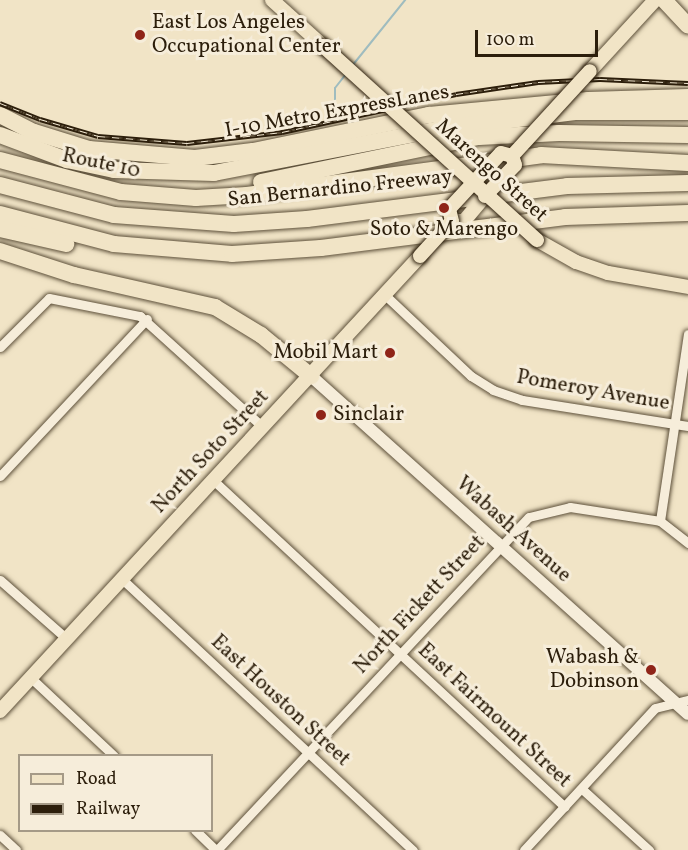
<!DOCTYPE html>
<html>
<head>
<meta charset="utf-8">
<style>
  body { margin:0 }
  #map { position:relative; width:688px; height:850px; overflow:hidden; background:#f1e4c6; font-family:Vollkorn,serif }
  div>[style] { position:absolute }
  .stream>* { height:2px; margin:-1px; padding:0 1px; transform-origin:1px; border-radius:1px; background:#9fbcbf }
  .roads { filter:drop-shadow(0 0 2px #5d503a) drop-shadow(0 0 2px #5d503a) }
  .street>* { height:9px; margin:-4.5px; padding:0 4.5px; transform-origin:4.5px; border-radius:4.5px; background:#f6edda }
  .secondary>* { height:12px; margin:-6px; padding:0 6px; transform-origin:6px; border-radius:6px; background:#f6edda }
  .primary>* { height:14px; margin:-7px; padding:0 7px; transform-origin:7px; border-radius:7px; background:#f1e4c6 }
  .highway>* { height:16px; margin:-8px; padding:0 8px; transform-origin:8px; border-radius:8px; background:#f1e4c6 }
  .rail>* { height:4.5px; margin-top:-2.25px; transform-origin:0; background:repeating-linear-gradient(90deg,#f6edda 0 7px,#2c1e0b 0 14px); box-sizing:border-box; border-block:2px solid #2c1e0b }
  .bridges { filter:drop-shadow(0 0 2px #2c1e0b) drop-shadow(0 0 2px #2c1e0b) }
  .primary-bridge>* { height:14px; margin:-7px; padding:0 7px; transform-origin:7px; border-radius:7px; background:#f1e4c6 }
  .dots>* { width:16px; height:16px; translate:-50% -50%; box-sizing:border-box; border:3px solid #f6edda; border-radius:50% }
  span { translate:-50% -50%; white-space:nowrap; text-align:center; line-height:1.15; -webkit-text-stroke:6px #f6edda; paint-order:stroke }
  .poi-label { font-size:21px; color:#2c1e0b }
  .left { translate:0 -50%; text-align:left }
  .right { translate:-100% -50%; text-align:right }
  .street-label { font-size:21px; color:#2c1e0b }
  .legend { position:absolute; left:18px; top:754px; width:195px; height:78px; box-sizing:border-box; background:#f6edda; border:2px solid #a59a87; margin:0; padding:8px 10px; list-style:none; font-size:18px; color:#2c1e0b }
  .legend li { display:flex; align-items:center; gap:12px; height:30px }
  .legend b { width:30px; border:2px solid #a59a87 }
  .scale { position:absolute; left:475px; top:30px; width:123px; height:27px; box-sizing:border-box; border:3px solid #2c1e0b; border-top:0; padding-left:8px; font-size:18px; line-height:21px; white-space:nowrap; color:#2c1e0b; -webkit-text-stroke:4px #f6edda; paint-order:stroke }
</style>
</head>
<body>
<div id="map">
  <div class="stream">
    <i style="left:352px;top:66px;width:85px;rotate:-51.2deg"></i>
    <i style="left:335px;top:106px;width:18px;rotate:-90deg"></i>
    <i style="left:335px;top:88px;width:16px;rotate:-52deg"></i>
  </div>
  <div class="roads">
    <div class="street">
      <i style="left:385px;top:295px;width:118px;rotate:43.3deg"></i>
      <i style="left:471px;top:376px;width:26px;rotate:32deg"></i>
      <i style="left:493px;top:390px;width:31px;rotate:19deg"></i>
      <i style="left:522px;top:400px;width:168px;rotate:8.9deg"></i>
      <i style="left:0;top:347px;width:69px;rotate:-45deg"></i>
      <i style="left:49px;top:298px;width:93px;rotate:11.2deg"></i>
      <i style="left:140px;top:316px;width:166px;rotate:42.1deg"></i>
      <i style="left:0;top:476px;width:215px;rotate:-46.9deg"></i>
      <i style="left:213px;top:480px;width:480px;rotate:42.9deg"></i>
      <i style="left:660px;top:521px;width:189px;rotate:-81.5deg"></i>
      <i style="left:122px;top:579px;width:398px;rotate:43deg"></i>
      <i style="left:0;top:580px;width:89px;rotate:41.4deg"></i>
      <i style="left:31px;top:678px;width:114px;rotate:43.2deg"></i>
      <i style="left:582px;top:789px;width:91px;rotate:42.3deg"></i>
      <i style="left:195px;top:830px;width:29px;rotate:44deg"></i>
      <i style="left:0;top:835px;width:22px;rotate:43deg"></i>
      <i style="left:217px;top:850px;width:456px;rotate:-46.9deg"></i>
      <i style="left:529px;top:517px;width:42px;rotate:-13.7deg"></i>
      <i style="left:570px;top:507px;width:91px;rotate:8.8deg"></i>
      <i style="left:660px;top:521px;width:36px;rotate:38deg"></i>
      <i style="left:524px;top:850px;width:193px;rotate:-47.3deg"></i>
      <i style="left:655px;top:708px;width:34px;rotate:-14deg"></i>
    </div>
    <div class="secondary">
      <i style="left:311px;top:376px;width:506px;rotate:41.88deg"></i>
    </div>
    <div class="primary">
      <i style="left:272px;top:0;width:69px;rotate:42deg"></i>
      <i style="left:590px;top:71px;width:96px;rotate:-47.5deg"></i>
      <i style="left:452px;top:221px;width:12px"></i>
      <i style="left:464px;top:221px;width:33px;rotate:-50deg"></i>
      <i style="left:537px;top:240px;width:45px;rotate:29.4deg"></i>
      <i style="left:576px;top:262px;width:34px;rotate:19deg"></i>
      <i style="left:608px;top:273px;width:81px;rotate:9.9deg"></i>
      <i style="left:0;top:711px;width:619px;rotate:-47.29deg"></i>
    </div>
    <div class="highway">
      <i style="left:664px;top:0;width:35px;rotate:47deg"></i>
      <i style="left:0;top:115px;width:38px;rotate:27deg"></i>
      <i style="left:34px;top:132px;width:58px;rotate:17.2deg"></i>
      <i style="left:89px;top:149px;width:106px;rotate:4.9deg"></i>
      <i style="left:195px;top:158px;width:58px;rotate:-6.9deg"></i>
      <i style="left:253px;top:151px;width:180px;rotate:-11.6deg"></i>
      <i style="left:429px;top:115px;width:160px;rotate:-5.4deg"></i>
      <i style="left:588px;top:100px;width:100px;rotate:-1.7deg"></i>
      <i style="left:0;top:135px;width:72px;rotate:20.5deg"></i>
      <i style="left:67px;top:160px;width:48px;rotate:12deg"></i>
      <i style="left:114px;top:170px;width:100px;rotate:1.7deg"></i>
      <i style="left:214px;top:173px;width:235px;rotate:-11deg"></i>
      <i style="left:445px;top:128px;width:131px;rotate:-7deg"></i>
      <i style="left:575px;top:112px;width:113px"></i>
      <i style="left:0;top:160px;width:125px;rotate:14.8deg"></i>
      <i style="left:121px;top:192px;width:75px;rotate:4.6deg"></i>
      <i style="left:196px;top:198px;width:51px;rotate:-3.4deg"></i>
      <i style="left:247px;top:195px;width:297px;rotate:-7.7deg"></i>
      <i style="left:541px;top:155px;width:147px;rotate:3.1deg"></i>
      <i style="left:261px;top:182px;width:223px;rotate:-11.7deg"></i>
      <i style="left:479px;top:137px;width:80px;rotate:-2.9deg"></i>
      <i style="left:559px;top:133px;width:129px;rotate:0.9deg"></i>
      <i style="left:0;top:185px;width:118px;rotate:14.7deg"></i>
      <i style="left:114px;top:215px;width:120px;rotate:4.3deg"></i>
      <i style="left:234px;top:224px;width:73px;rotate:-3.9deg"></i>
      <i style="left:307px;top:219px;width:262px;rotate:-7.2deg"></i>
      <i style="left:567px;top:186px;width:121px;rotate:-1.4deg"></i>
      <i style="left:0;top:214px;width:118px;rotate:14.7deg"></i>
      <i style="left:114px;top:244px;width:118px;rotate:4.8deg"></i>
      <i style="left:232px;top:254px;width:89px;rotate:-3.9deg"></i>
      <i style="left:321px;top:248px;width:246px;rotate:-7.2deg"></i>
      <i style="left:565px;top:217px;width:123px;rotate:-1.9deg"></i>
      <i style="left:0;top:229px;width:68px;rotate:12.8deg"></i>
      <i style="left:0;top:251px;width:78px;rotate:18deg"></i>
      <i style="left:74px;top:275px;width:145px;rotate:12.8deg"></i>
      <i style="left:215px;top:307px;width:54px;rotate:31.3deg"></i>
      <i style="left:261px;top:335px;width:65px;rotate:39.4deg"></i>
    </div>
  </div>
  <div class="rail">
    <i style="left:0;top:103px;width:43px;rotate:21.8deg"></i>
    <i style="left:40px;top:119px;width:60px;rotate:16.3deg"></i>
    <i style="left:98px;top:136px;width:89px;rotate:4.5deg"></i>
    <i style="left:187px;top:143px;width:96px;rotate:-6.6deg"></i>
    <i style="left:282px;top:132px;width:178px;rotate:-12.3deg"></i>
    <i style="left:456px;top:94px;width:83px;rotate:-8.3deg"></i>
    <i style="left:538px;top:82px;width:62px;rotate:-2.8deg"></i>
    <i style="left:600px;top:79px;width:88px;rotate:2.6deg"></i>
  </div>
  <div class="bridges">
    <div class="primary-bridge">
      <i style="left:323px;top:46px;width:289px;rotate:42.2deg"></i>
      <i style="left:512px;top:156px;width:115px;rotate:-47.5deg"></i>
      <i style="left:485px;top:196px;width:43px;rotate:-45.9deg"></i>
      <i style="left:515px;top:165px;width:9px;rotate:-108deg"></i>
      <i style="left:420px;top:256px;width:47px;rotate:-47.6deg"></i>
      <i style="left:452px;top:221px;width:12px;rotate:-104deg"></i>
      <i style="left:449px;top:209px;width:76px;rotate:-47.1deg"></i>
      <i style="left:501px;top:153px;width:11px;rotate:15deg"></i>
    </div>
  </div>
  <div class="dots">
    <i style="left:140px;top:35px;background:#8f2418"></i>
    <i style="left:444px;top:208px;background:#8f2418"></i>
    <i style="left:390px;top:353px;background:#8f2418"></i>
    <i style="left:321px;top:415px;background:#8f2418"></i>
    <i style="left:651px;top:670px;background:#8f2418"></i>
  </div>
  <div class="poi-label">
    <span class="left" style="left:152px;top:35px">East Los Angeles<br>Occupational Center</span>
    <span style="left:444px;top:230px">Soto &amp; Marengo</span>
    <span class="right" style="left:378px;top:353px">Mobil Mart</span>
    <span class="left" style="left:333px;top:415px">Sinclair</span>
    <span class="right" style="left:639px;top:670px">Wabash &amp;<br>Dobinson</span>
  </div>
  <div class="street-label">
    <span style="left:337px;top:112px;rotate:-10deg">I-10 Metro ExpressLanes</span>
    <span style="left:101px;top:164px;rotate:12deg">Route 10</span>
    <span style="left:491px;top:171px;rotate:42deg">Marengo Street</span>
    <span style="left:340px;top:189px;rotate:-6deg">San Bernardino Freeway</span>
    <span style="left:593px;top:391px;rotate:10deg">Pomeroy Avenue</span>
    <span style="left:211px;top:452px;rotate:-47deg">North Soto Street</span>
    <span style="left:513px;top:530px;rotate:42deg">Wabash Avenue</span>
    <span style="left:420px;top:605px;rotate:-47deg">North Fickett Street</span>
    <span style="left:280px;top:701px;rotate:43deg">East Houston Street</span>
    <span style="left:494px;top:716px;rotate:43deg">East Fairmount Street</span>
  </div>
  <ul class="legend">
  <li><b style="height:8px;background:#f1e4c6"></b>Road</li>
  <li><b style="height:8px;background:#2c1e0b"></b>Railway</li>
  </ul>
  <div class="scale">100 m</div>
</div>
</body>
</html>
